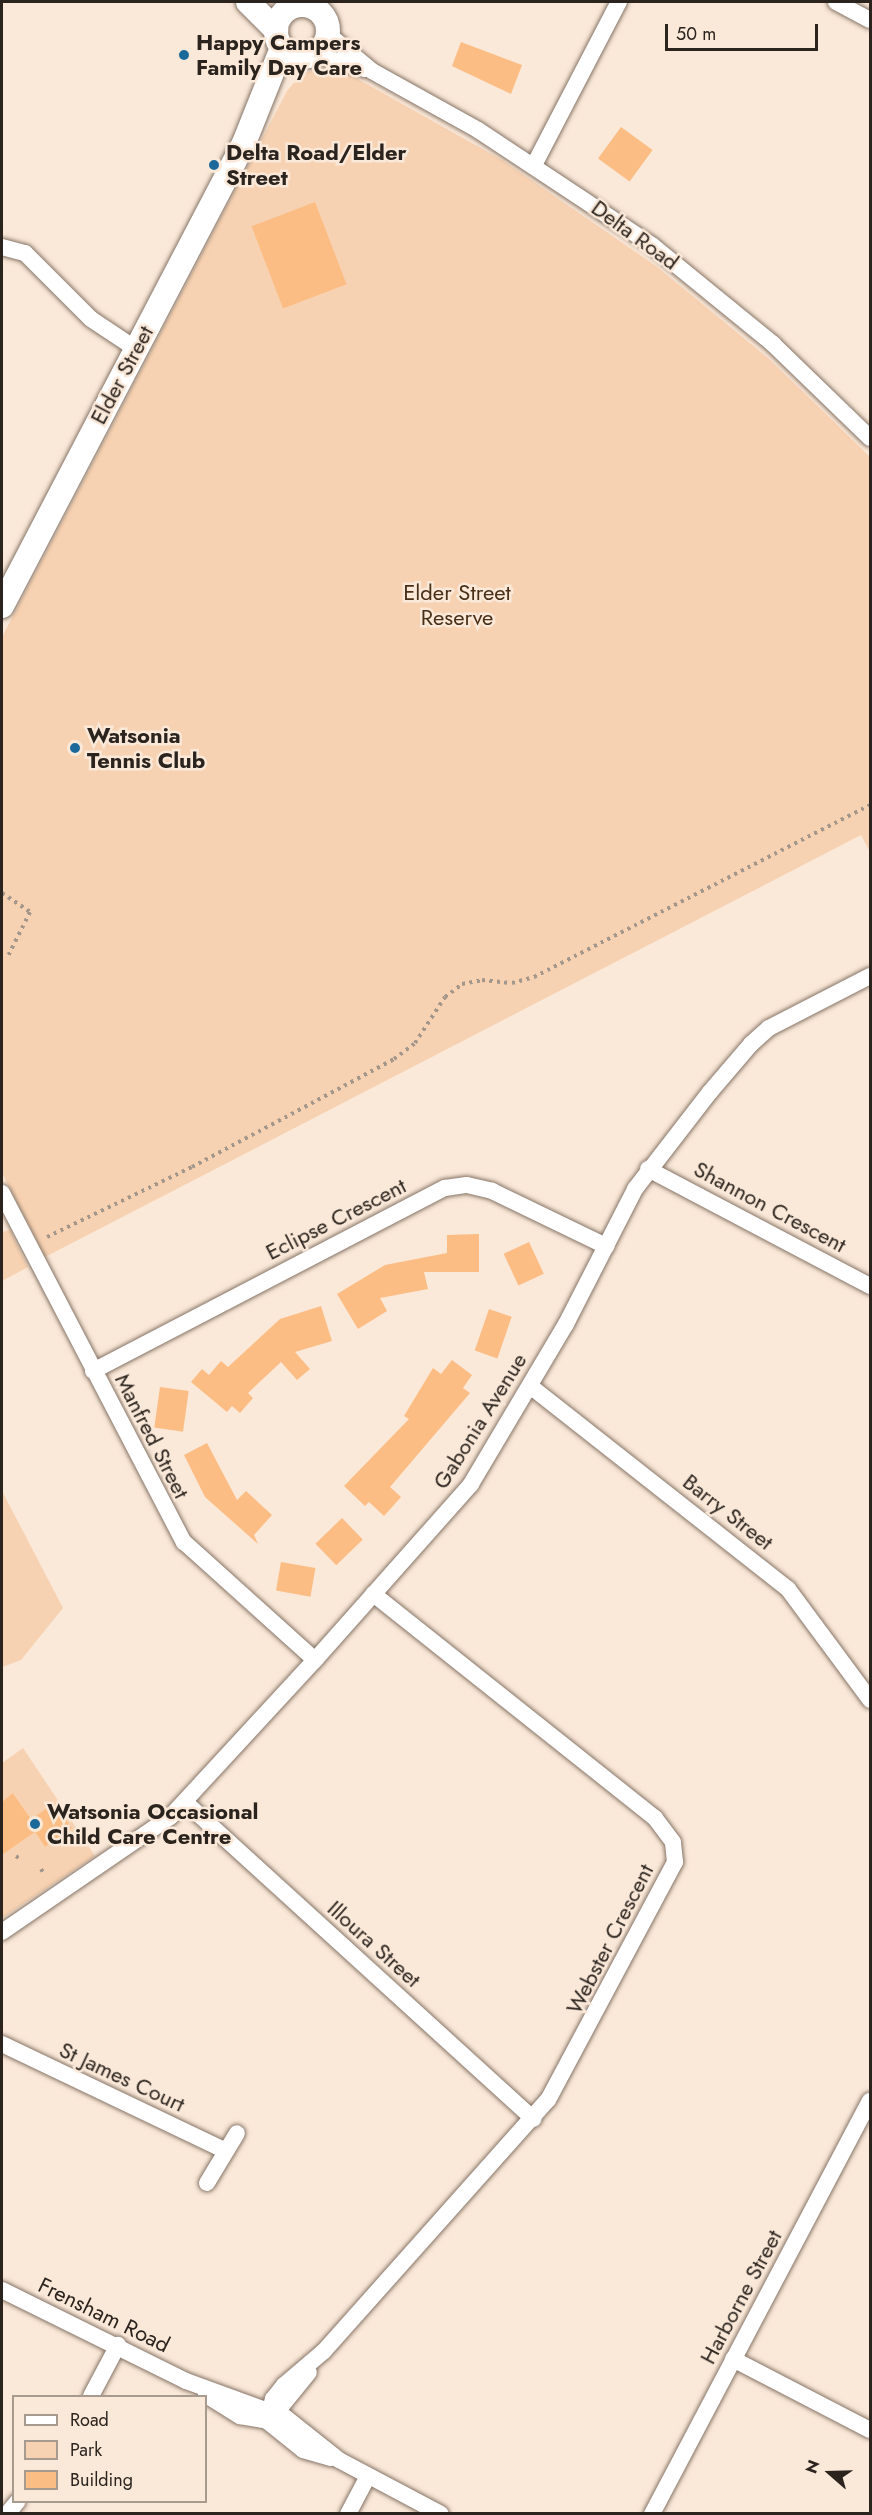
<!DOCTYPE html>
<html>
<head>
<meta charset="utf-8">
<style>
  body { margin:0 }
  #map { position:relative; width:872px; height:2515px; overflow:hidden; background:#fae8d8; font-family:Jost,sans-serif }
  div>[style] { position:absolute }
  .green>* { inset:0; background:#f7d2b2 }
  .building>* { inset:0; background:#fcbd84; transform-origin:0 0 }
  .path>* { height:4px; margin-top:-2px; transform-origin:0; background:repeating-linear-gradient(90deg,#a3968a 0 3px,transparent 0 7.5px) }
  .roads { filter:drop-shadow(0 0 2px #867567) drop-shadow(0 0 2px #867567) }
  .street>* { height:16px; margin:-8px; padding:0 8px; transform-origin:8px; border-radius:8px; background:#fff }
  .secondary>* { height:24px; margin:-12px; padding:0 12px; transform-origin:12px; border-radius:12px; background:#fff }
  .secondary>.ring { margin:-12px; padding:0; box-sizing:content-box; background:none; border:24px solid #fff; border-radius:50% }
  .dots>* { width:16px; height:16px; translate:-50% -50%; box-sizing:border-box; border:3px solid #fae8d8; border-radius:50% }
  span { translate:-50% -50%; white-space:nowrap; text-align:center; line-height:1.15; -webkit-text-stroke:5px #fae8d8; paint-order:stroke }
  .poi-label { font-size:22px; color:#2b241e; font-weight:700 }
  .left { translate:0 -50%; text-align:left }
  .street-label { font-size:22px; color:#2b241e }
  .park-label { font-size:22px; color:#492f17 }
  .frame { position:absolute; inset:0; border:3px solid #2b241e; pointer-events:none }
  .legend { position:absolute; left:12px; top:2395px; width:195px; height:108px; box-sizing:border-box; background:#fae8d8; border:2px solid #a79a8e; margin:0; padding:8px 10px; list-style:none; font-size:18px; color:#2b241e }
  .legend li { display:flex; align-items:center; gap:12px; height:30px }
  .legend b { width:30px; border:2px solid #a79a8e }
  .north { position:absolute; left:800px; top:2443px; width:60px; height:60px; -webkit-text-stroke:4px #fae8d8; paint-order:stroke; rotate:290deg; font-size:16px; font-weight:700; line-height:24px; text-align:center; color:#2b241e }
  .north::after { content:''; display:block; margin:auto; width:21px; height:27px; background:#2b241e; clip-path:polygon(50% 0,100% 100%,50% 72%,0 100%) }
  .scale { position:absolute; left:665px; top:24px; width:153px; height:27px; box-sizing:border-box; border:3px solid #2b241e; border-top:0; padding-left:8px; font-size:18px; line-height:21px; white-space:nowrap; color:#2b241e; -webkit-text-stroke:4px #fae8d8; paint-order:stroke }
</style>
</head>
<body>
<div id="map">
  <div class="green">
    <i style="clip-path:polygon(328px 67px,347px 73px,502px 160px,656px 266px,768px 358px,870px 457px,870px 852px,861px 835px,45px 1257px,2px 1173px,2px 637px,287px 91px,301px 74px)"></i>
    <i style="clip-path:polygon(10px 1230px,28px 1267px,2px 1281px,2px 1232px)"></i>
    <i style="clip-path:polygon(2px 1491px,63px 1608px,21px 1660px,2px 1667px)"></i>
    <i style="clip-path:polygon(23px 1748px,95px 1856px,2px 1918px,2px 1855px,35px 1832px,45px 1847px,72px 1828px,54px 1803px,31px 1819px,14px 1794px,2px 1802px,2px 1763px)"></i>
  </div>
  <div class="building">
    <i style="clip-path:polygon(461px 42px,522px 65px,511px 94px,452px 66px)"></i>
    <i style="left:621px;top:127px;width:39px;height:39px;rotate:36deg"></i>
    <i style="left:315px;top:202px;width:88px;height:68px;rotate:69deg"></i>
    <i style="clip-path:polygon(479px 1234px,479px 1272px,424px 1272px,428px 1289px,380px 1298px,387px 1311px,358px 1329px,337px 1294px,385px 1265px,447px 1253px,447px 1235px)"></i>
    <i style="left:529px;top:1242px;width:35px;height:28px;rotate:65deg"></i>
    <i style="clip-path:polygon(321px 1306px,332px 1341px,295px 1352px,310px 1369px,297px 1380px,281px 1362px,248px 1393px,253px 1398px,240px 1413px,232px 1406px,227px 1412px,191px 1382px,202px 1369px,209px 1375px,221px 1361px,228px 1367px,280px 1319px)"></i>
    <i style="left:489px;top:1309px;width:24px;height:44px;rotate:19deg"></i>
    <i style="clip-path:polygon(452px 1360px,472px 1375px,463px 1388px,470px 1393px,390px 1487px,401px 1497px,384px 1516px,369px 1502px,365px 1506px,344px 1486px,409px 1419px,404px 1416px,433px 1368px,441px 1374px)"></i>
    <i style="left:160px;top:1387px;width:29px;height:41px;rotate:8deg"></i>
    <i style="clip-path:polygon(207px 1443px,237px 1500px,246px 1491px,272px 1515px,254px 1535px,258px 1544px,205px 1497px,184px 1455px)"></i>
    <i style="left:342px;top:1518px;width:30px;height:37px;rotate:46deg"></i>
    <i style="left:281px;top:1562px;width:35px;height:29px;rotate:10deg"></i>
    <i style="clip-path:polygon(13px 1793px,31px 1819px,54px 1803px,72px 1828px,45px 1847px,35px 1832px,2px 1855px,2px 1802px)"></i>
  </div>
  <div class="path">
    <i style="left:2px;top:893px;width:34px;rotate:34deg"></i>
    <i style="left:30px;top:912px;width:49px;rotate:116.6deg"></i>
    <i style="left:47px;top:1237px;width:161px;rotate:-25.8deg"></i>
    <i style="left:192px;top:1167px;width:229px;rotate:-28.1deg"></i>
    <i style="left:394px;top:1059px;width:26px;rotate:-37deg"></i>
    <i style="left:415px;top:1043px;width:55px;rotate:-56.9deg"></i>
    <i style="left:445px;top:997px;width:21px;rotate:-37deg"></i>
    <i style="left:462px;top:984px;width:20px;rotate:-11deg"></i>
    <i style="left:482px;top:980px;width:30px;rotate:6deg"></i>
    <i style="left:512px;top:983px;width:23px;rotate:-15deg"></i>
    <i style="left:534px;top:977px;width:377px;rotate:-27.1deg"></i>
    <i style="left:16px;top:1856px;width:6px;rotate:39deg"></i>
    <i style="left:41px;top:1869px;width:6px;rotate:59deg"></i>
  </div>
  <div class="roads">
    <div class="street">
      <i style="left:836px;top:2px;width:38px;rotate:28deg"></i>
      <i style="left:328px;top:34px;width:57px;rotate:40.1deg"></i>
      <i style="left:372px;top:71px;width:121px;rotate:29.1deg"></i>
      <i style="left:478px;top:130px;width:210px;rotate:33.5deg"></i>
      <i style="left:653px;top:246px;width:155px;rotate:39.2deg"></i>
      <i style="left:773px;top:344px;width:135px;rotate:44.1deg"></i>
      <i style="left:313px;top:54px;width:54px;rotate:16.1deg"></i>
      <i style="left:534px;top:165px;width:184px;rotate:-62.5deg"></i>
      <i style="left:2px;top:247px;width:24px;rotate:15deg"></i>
      <i style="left:25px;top:253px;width:93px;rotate:45deg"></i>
      <i style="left:91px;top:319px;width:54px;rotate:33.7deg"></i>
      <i style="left:648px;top:1169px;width:251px;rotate:27.8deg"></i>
      <i style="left:2px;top:1193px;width:394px;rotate:62.5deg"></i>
      <i style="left:184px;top:1542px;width:176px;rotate:42deg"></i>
      <i style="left:93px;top:1371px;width:397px;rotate:-27.5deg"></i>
      <i style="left:445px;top:1188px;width:22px;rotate:-8deg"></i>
      <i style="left:467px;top:1185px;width:26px;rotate:13deg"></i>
      <i style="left:492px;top:1191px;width:127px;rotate:25.8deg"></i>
      <i style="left:530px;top:1386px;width:328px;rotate:38.2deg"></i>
      <i style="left:788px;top:1589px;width:138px;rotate:53.5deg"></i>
      <i style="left:185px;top:1802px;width:471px;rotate:42.3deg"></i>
      <i style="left:2px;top:1932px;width:204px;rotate:-34.4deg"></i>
      <i style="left:170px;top:1817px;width:214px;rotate:-47.3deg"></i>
      <i style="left:315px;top:1660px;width:235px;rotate:-48.4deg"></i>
      <i style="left:471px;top:1484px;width:186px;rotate:-59.3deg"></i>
      <i style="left:566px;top:1324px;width:152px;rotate:-62.9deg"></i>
      <i style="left:635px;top:1189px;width:123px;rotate:-52.3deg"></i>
      <i style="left:710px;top:1092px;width:63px;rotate:-49.5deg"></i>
      <i style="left:751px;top:1044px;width:24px;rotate:-42deg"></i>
      <i style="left:769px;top:1028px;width:114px;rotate:-27.2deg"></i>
      <i style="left:2px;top:2044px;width:246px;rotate:25.5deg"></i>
      <i style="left:207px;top:2183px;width:58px;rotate:-59deg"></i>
      <i style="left:2px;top:2290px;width:205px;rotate:26.3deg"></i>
      <i style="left:186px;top:2381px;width:105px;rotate:20deg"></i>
      <i style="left:285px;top:2417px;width:69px;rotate:38.5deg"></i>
      <i style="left:339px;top:2460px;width:115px;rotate:27.9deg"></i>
      <i style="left:733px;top:2359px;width:154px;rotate:27.4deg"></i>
      <i style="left:206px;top:2395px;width:40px;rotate:32deg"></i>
      <i style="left:240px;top:2416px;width:27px;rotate:10deg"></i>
      <i style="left:267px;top:2421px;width:46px;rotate:38.9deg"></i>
      <i style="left:303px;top:2450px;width:29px;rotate:16deg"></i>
      <i style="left:91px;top:2396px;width:58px;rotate:-62.1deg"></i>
      <i style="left:271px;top:2419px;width:60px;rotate:-51deg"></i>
      <i style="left:267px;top:2421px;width:23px;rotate:-75deg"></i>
      <i style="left:273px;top:2399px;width:18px;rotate:-52deg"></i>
      <i style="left:284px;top:2385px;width:52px;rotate:-40.4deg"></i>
      <i style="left:324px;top:2351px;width:336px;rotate:-48.3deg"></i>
      <i style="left:548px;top:2100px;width:270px;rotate:-61.9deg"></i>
      <i style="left:675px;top:1862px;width:20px;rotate:-96deg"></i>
      <i style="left:673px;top:1842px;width:30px;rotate:-127deg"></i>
      <i style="left:655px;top:1818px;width:360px;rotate:-141.5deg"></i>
      <i style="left:7px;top:2514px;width:16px;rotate:-50deg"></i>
      <i style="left:348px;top:2514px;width:43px;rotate:-62.2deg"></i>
      <i style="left:652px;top:2514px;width:467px;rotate:-62.2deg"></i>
    </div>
    <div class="secondary">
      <i style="left:248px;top:2px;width:40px;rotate:45deg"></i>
      <i class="ring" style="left:276px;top:5px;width:28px;height:28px"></i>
      <i style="left:2px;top:606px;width:522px;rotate:-62.4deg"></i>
      <i style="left:244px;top:143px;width:102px;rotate:-68.2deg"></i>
    </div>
  </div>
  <div class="dots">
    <i style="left:184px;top:55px;background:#1b699b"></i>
    <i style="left:214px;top:165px;background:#1b699b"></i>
    <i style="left:75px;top:748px;background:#1b699b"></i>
    <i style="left:35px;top:1824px;background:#1b699b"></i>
  </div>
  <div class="poi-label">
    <span class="left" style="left:196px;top:55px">Happy Campers<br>Family Day Care</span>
    <span class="left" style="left:226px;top:165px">Delta Road/Elder<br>Street</span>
    <span class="left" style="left:87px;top:748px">Watsonia<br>Tennis Club</span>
    <span class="left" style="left:47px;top:1824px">Watsonia Occasional<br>Child Care Centre</span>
  </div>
  <div class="street-label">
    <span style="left:635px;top:235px;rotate:36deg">Delta Road</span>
    <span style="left:122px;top:375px;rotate:-62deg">Elder Street</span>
    <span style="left:770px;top:1207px;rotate:28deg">Shannon Crescent</span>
    <span style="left:336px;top:1219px;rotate:-27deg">Eclipse Crescent</span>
    <span style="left:480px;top:1421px;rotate:-58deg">Gabonia Avenue</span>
    <span style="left:152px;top:1436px;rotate:63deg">Manfred Street</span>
    <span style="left:728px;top:1512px;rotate:38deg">Barry Street</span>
    <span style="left:610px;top:1939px;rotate:-63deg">Webster Crescent</span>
    <span style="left:374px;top:1944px;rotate:42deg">Illoura Street</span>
    <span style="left:122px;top:2077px;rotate:25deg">St James Court</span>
    <span style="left:741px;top:2297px;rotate:-62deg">Harborne Street</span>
    <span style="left:104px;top:2315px;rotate:26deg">Frensham Road</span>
  </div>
  <div class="park-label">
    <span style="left:457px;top:605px">Elder Street<br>Reserve</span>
  </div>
  <div class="frame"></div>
  <ul class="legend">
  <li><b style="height:8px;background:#fff"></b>Road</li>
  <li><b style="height:16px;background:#f7d2b2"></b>Park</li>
  <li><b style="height:16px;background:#fcbd84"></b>Building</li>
  </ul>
  <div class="north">N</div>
  <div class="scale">50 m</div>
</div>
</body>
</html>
